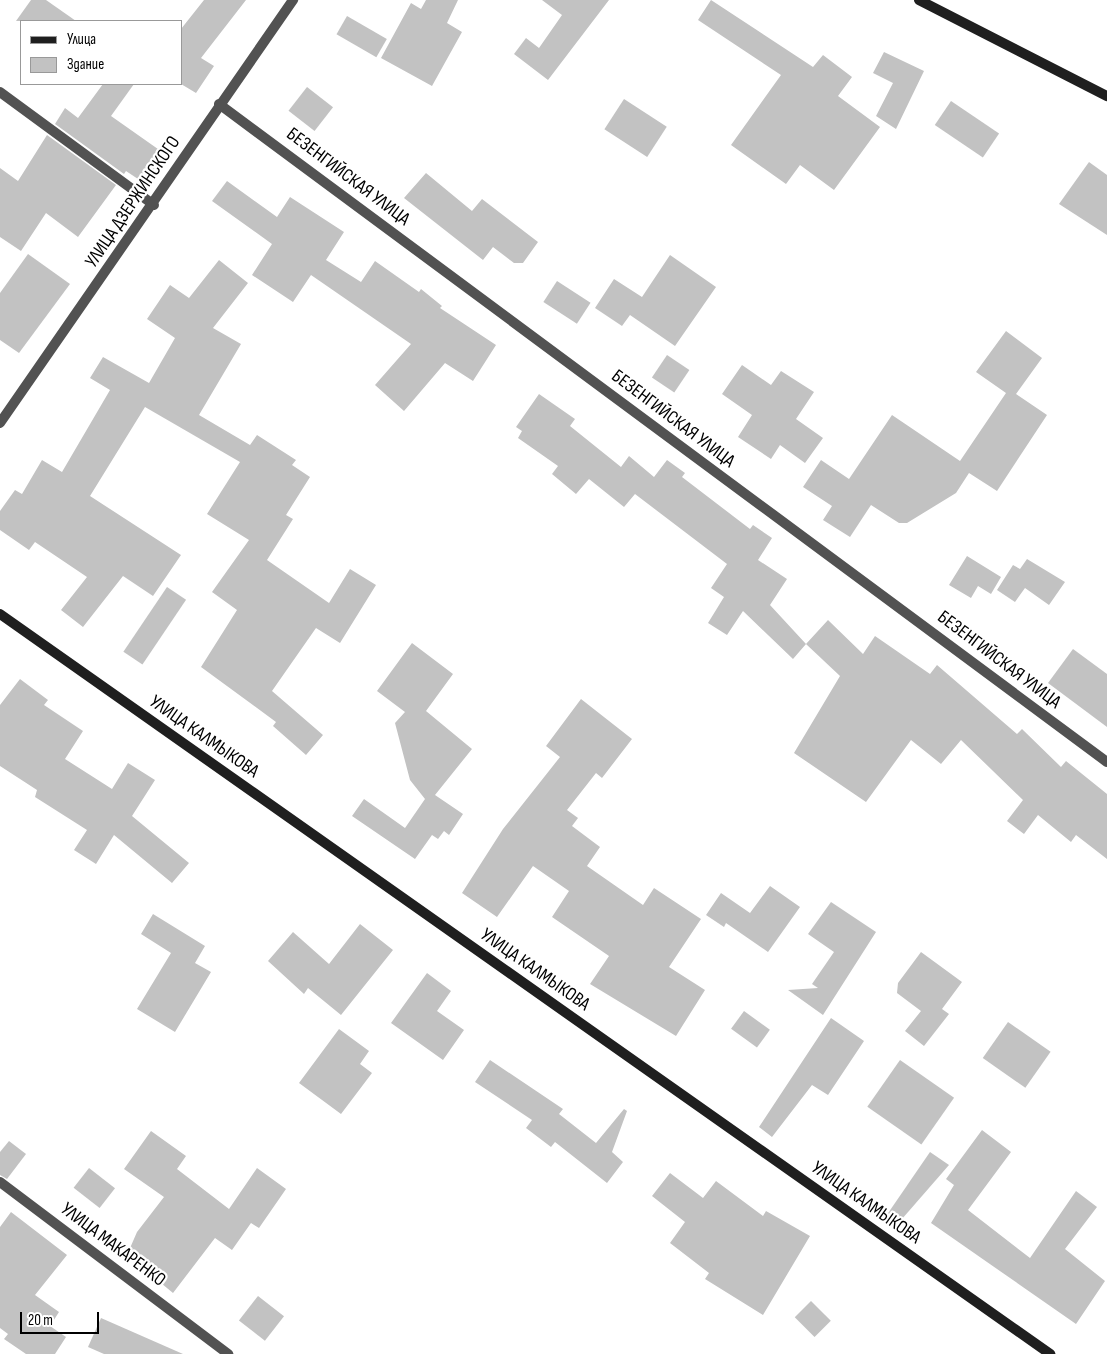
<!DOCTYPE html>
<html>
<head>
<meta charset="utf-8">
<style>
  body { margin:0 }
  #map { position:relative; width:1107px; height:1354px; overflow:hidden; background:#fff; font-family:"Sofia Sans Condensed",sans-serif }
  div>[style] { position:absolute }
  .building>* { inset:0; background:#c2c2c2; transform-origin:0 0 }
  .street>* { height:10px; margin:-5px; padding:0 5px; transform-origin:5px; border-radius:5px; background:#525252 }
  .secondary>* { height:10px; margin:-5px; padding:0 5px; transform-origin:5px; border-radius:5px; background:#1f1f1f }
  span { translate:-50% -50%; white-space:nowrap; text-align:center; line-height:1.15; -webkit-text-stroke:4.5px #fff; paint-order:stroke }
  .street-label { font-size:19px; color:#000 }
  .legend { position:absolute; left:20px; top:20px; width:162px; height:65px; box-sizing:border-box; background:#fff; border:1px solid #999; margin:0; padding:6px 9px; list-style:none; font-size:15px; color:#000 }
  .legend li { display:flex; align-items:center; gap:10px; height:25px }
  .legend b { width:25px; border:1px solid #999 }
  .scale { position:absolute; left:20px; top:1312px; width:79px; height:22px; box-sizing:border-box; border:2px solid #000; border-top:0; padding-left:6px; font-size:15px; line-height:18px; white-space:nowrap; color:#000; -webkit-text-stroke:4px #fff; paint-order:stroke }
</style>
</head>
<body>
<div id="map">
  <div class="building">
    <i style="clip-path:polygon(31px 0,46px 0,76px 21px,16px 21px)"></i>
    <i style="clip-path:polygon(204px 0,246px 0,201px 58px,214px 66px,196px 93px,181px 84px,181px 29px)"></i>
    <i style="clip-path:polygon(426px 0,458px 0,447px 23px,462px 32px,432px 86px,381px 58px,411px 3px,421px 9px)"></i>
    <i style="clip-path:polygon(542px 0,609px 0,548px 80px,514px 54px,526px 38px,539px 48px,562px 15px)"></i>
    <i style="clip-path:polygon(711px 0,813px 67px,823px 55px,852px 77px,838px 96px,880px 127px,834px 190px,800px 165px,786px 184px,731px 145px,781px 75px,698px 20px)"></i>
    <i style="left:347px;top:16px;width:46px;height:21px;rotate:30deg"></i>
    <i style="clip-path:polygon(884px 52px,924px 71px,896px 129px,876px 116px,893px 83px,873px 73px)"></i>
    <i style="clip-path:polygon(103px 84px,134px 84px,111px 116px,165px 154px,144px 183px,126px 171px,124px 174px,55px 124px,65px 108px,78px 118px)"></i>
    <i style="left:307px;top:87px;width:33px;height:30px;rotate:38deg"></i>
    <i style="left:624px;top:99px;width:51px;height:36px;rotate:33deg"></i>
    <i style="left:951px;top:101px;width:58px;height:29px;rotate:34deg"></i>
    <i style="clip-path:polygon(47px 135px,116px 185px,78px 237px,46px 213px,21px 251px,0 237px,0 168px,18px 181px)"></i>
    <i style="clip-path:polygon(1089px 162px,1107px 175px,1107px 235px,1059px 204px)"></i>
    <i style="clip-path:polygon(426px 173px,472px 211px,482px 199px,538px 242px,523px 263px,514px 263px,493px 247px,483px 260px,404px 198px)"></i>
    <i style="clip-path:polygon(227px 181px,277px 217px,290px 197px,344px 232px,326px 260px,361px 282px,375px 261px,419px 292px,421px 289px,442px 306px,440px 308px,496px 345px,473px 381px,445px 363px,404px 411px,375px 385px,411px 344px,311px 275px,293px 302px,252px 275px,272px 244px,212px 201px)"></i>
    <i style="clip-path:polygon(28px 254px,70px 284px,19px 353px,0 340px,0 293px)"></i>
    <i style="clip-path:polygon(670px 255px,716px 287px,675px 346px,630px 315px,622px 326px,595px 308px,614px 279px,642px 297px)"></i>
    <i style="clip-path:polygon(219px 260px,248px 283px,213px 328px,241px 344px,199px 415px,250px 445px,257px 435px,296px 460px,292px 465px,310px 477px,286px 515px,293px 519px,267px 560px,329px 603px,350px 569px,376px 585px,340px 643px,316px 628px,272px 691px,323px 735px,306px 755px,273px 726px,276px 722px,201px 667px,237px 610px,212px 592px,249px 540px,207px 514px,240px 462px,145px 407px,90px 496px,181px 555px,153px 596px,123px 576px,83px 627px,61px 610px,87px 577px,35px 542px,29px 550px,0 530px,0 511px,15px 490px,22px 494px,42px 460px,62px 472px,110px 390px,90px 378px,103px 357px,149px 383px,175px 338px,147px 319px,170px 285px,189px 298px)"></i>
    <i style="left:557px;top:281px;width:40px;height:25px;rotate:33deg"></i>
    <i style="clip-path:polygon(1006px 331px,1042px 358px,1016px 394px,1047px 415px,997px 491px,969px 473px,956px 493px,907px 523px,899px 523px,871px 505px,850px 537px,823px 520px,832px 506px,803px 487px,821px 460px,849px 479px,892px 415px,960px 461px,1006px 393px,976px 372px)"></i>
    <i style="left:667px;top:355px;width:27px;height:27px;rotate:34deg"></i>
    <i style="clip-path:polygon(742px 365px,771px 385px,781px 371px,814px 392px,796px 419px,823px 438px,805px 463px,780px 445px,771px 459px,738px 437px,752px 415px,722px 394px)"></i>
    <i style="clip-path:polygon(539px 394px,575px 419px,570px 426px,621px 467px,629px 456px,654px 477px,667px 460px,685px 473px,682px 477px,750px 529px,753px 525px,772px 538px,758px 560px,787px 579px,770px 605px,806px 644px,793px 659px,743px 611px,727px 635px,708px 623px,724px 597px,711px 588px,727px 564px,635px 494px,624px 507px,589px 479px,576px 494px,552px 474px,558px 466px,518px 438px,522px 431px,516px 427px)"></i>
    <i style="clip-path:polygon(967px 556px,1001px 577px,991px 594px,978px 586px,971px 598px,949px 585px)"></i>
    <i style="clip-path:polygon(1027px 559px,1065px 582px,1049px 605px,1025px 588px,1015px 602px,997px 590px,1013px 565px,1020px 569px)"></i>
    <i style="left:167px;top:587px;width:23px;height:78px;rotate:34deg"></i>
    <i style="clip-path:polygon(828px 620px,863px 654px,875px 636px,930px 674px,937px 665px,1017px 734px,1022px 729px,1061px 767px,1066px 761px,1107px 794px,1107px 859px,1076px 835px,1071px 842px,1038px 815px,1024px 834px,1007px 821px,1023px 800px,961px 740px,941px 764px,911px 740px,866px 802px,794px 753px,840px 676px,806px 644px)"></i>
    <i style="clip-path:polygon(412px 643px,453px 674px,426px 711px,472px 749px,435px 795px,463px 814px,449px 835px,444px 831px,438px 839px,432px 835px,415px 859px,352px 816px,364px 799px,405px 828px,425px 799px,410px 780px,395px 723px,405px 712px,377px 691px)"></i>
    <i style="clip-path:polygon(1073px 649px,1107px 674px,1107px 727px,1048px 683px)"></i>
    <i style="clip-path:polygon(20px 679px,48px 700px,44px 705px,83px 731px,65px 759px,112px 789px,128px 763px,155px 780px,132px 816px,189px 863px,172px 883px,114px 835px,96px 864px,74px 850px,87px 830px,35px 797px,37px 790px,0 766px,0 705px)"></i>
    <i style="clip-path:polygon(581px 699px,632px 739px,602px 778px,596px 773px,567px 810px,578px 818px,572px 826px,600px 847px,587px 866px,643px 905px,654px 888px,701px 919px,669px 967px,705px 990px,676px 1036px,590px 984px,609px 956px,552px 917px,569px 891px,533px 866px,497px 917px,462px 893px,503px 829px,560px 757px,546px 746px)"></i>
    <i style="clip-path:polygon(770px 886px,800px 907px,768px 952px,726px 923px,724px 927px,706px 915px,721px 893px,750px 913px)"></i>
    <i style="clip-path:polygon(831px 902px,876px 932px,823px 1015px,788px 990px,818px 988px,812px 984px,834px 952px,808px 934px)"></i>
    <i style="clip-path:polygon(153px 914px,205px 946px,195px 963px,211px 972px,175px 1032px,137px 1009px,171px 953px,141px 934px)"></i>
    <i style="clip-path:polygon(360px 924px,393px 950px,341px 1015px,308px 988px,304px 994px,268px 961px,293px 932px,329px 964px)"></i>
    <i style="clip-path:polygon(921px 952px,962px 982px,942px 1009px,949px 1014px,924px 1046px,905px 1031px,921px 1011px,897px 993px,898px 983px)"></i>
    <i style="clip-path:polygon(427px 973px,451px 991px,437px 1011px,464px 1030px,443px 1060px,391px 1023px)"></i>
    <i style="left:744px;top:1011px;width:32px;height:22px;rotate:36deg"></i>
    <i style="clip-path:polygon(831px 1018px,864px 1041px,828px 1095px,812px 1085px,772px 1137px,759px 1127px)"></i>
    <i style="left:1008px;top:1022px;width:52px;height:44px;rotate:35deg"></i>
    <i style="clip-path:polygon(339px 1029px,369px 1051px,360px 1064px,372px 1073px,341px 1114px,299px 1083px)"></i>
    <i style="clip-path:polygon(490px 1060px,563px 1109px,559px 1114px,596px 1143px,624px 1109px,627px 1111px,612px 1152px,623px 1162px,607px 1183px,555px 1142px,551px 1147px,526px 1128px,532px 1120px,475px 1082px)"></i>
    <i style="left:900px;top:1060px;width:66px;height:57px;rotate:35deg"></i>
    <i style="clip-path:polygon(982px 1130px,1011px 1152px,968px 1210px,1030px 1258px,1076px 1191px,1097px 1207px,1065px 1249px,1105px 1281px,1076px 1324px,931px 1223px,954px 1185px,946px 1179px)"></i>
    <i style="clip-path:polygon(151px 1131px,186px 1156px,177px 1169px,229px 1209px,257px 1168px,286px 1189px,259px 1228px,251px 1223px,232px 1250px,215px 1238px,173px 1293px,127px 1255px,137px 1232px,164px 1197px,124px 1169px)"></i>
    <i style="clip-path:polygon(9px 1141px,26px 1154px,7px 1179px,0 1175px,0 1152px)"></i>
    <i style="clip-path:polygon(930px 1152px,949px 1165px,895px 1227px,884px 1219px)"></i>
    <i style="left:89px;top:1168px;width:33px;height:25px;rotate:38deg"></i>
    <i style="clip-path:polygon(670px 1173px,703px 1198px,716px 1181px,763px 1216px,766px 1211px,810px 1236px,763px 1315px,705px 1279px,709px 1273px,670px 1243px,685px 1222px,652px 1196px)"></i>
    <i style="clip-path:polygon(11px 1212px,67px 1255px,35px 1295px,59px 1312px,50px 1326px,66px 1337px,55px 1354px,26px 1354px,4px 1339px,8px 1334px,0 1328px,0 1227px)"></i>
    <i style="left:258px;top:1296px;width:33px;height:31px;rotate:38deg"></i>
    <i style="left:811px;top:1301px;width:28px;height:23px;rotate:45deg"></i>
    <i style="clip-path:polygon(101px 1318px,183px 1354px,104px 1354px,88px 1347px)"></i>
  </div>
  <div class="street">
    <i style="left:0;top:92px;width:191px;rotate:36.3deg"></i>
    <i style="left:219px;top:104px;width:1105px;rotate:36.54deg"></i>
    <i style="left:0;top:423px;width:515px;rotate:-55.29deg"></i>
    <i style="left:0;top:1182px;width:286px;rotate:37deg"></i>
  </div>
  <div class="secondary">
    <i style="left:919px;top:0;width:211px;rotate:27.1deg"></i>
    <i style="left:0;top:614px;width:1285px;rotate:35.17deg"></i>
  </div>
  <div class="street-label">
    <span style="left:348px;top:177px;rotate:37deg">БЕЗЕНГИЙСКАЯ УЛИЦА</span>
    <span style="left:133px;top:202px;rotate:-56deg">УЛИЦА ДЗЕРЖИНСКОГО</span>
    <span style="left:673px;top:419px;rotate:37deg">БЕЗЕНГИЙСКАЯ УЛИЦА</span>
    <span style="left:999px;top:660px;rotate:37deg">БЕЗЕНГИЙСКАЯ УЛИЦА</span>
    <span style="left:204px;top:737px;rotate:35deg">УЛИЦА КАЛМЫКОВА</span>
    <span style="left:535px;top:970px;rotate:35deg">УЛИЦА КАЛМЫКОВА</span>
    <span style="left:866px;top:1203px;rotate:35deg">УЛИЦА КАЛМЫКОВА</span>
    <span style="left:113px;top:1245px;rotate:37deg">УЛИЦА МАКАРЕНКО</span>
  </div>
  <ul class="legend">
  <li><b style="height:6px;background:#1f1f1f"></b>Улица</li>
  <li><b style="height:14px;background:#c2c2c2"></b>Здание</li>
  </ul>
  <div class="scale">20 m</div>
</div>
</body>
</html>
